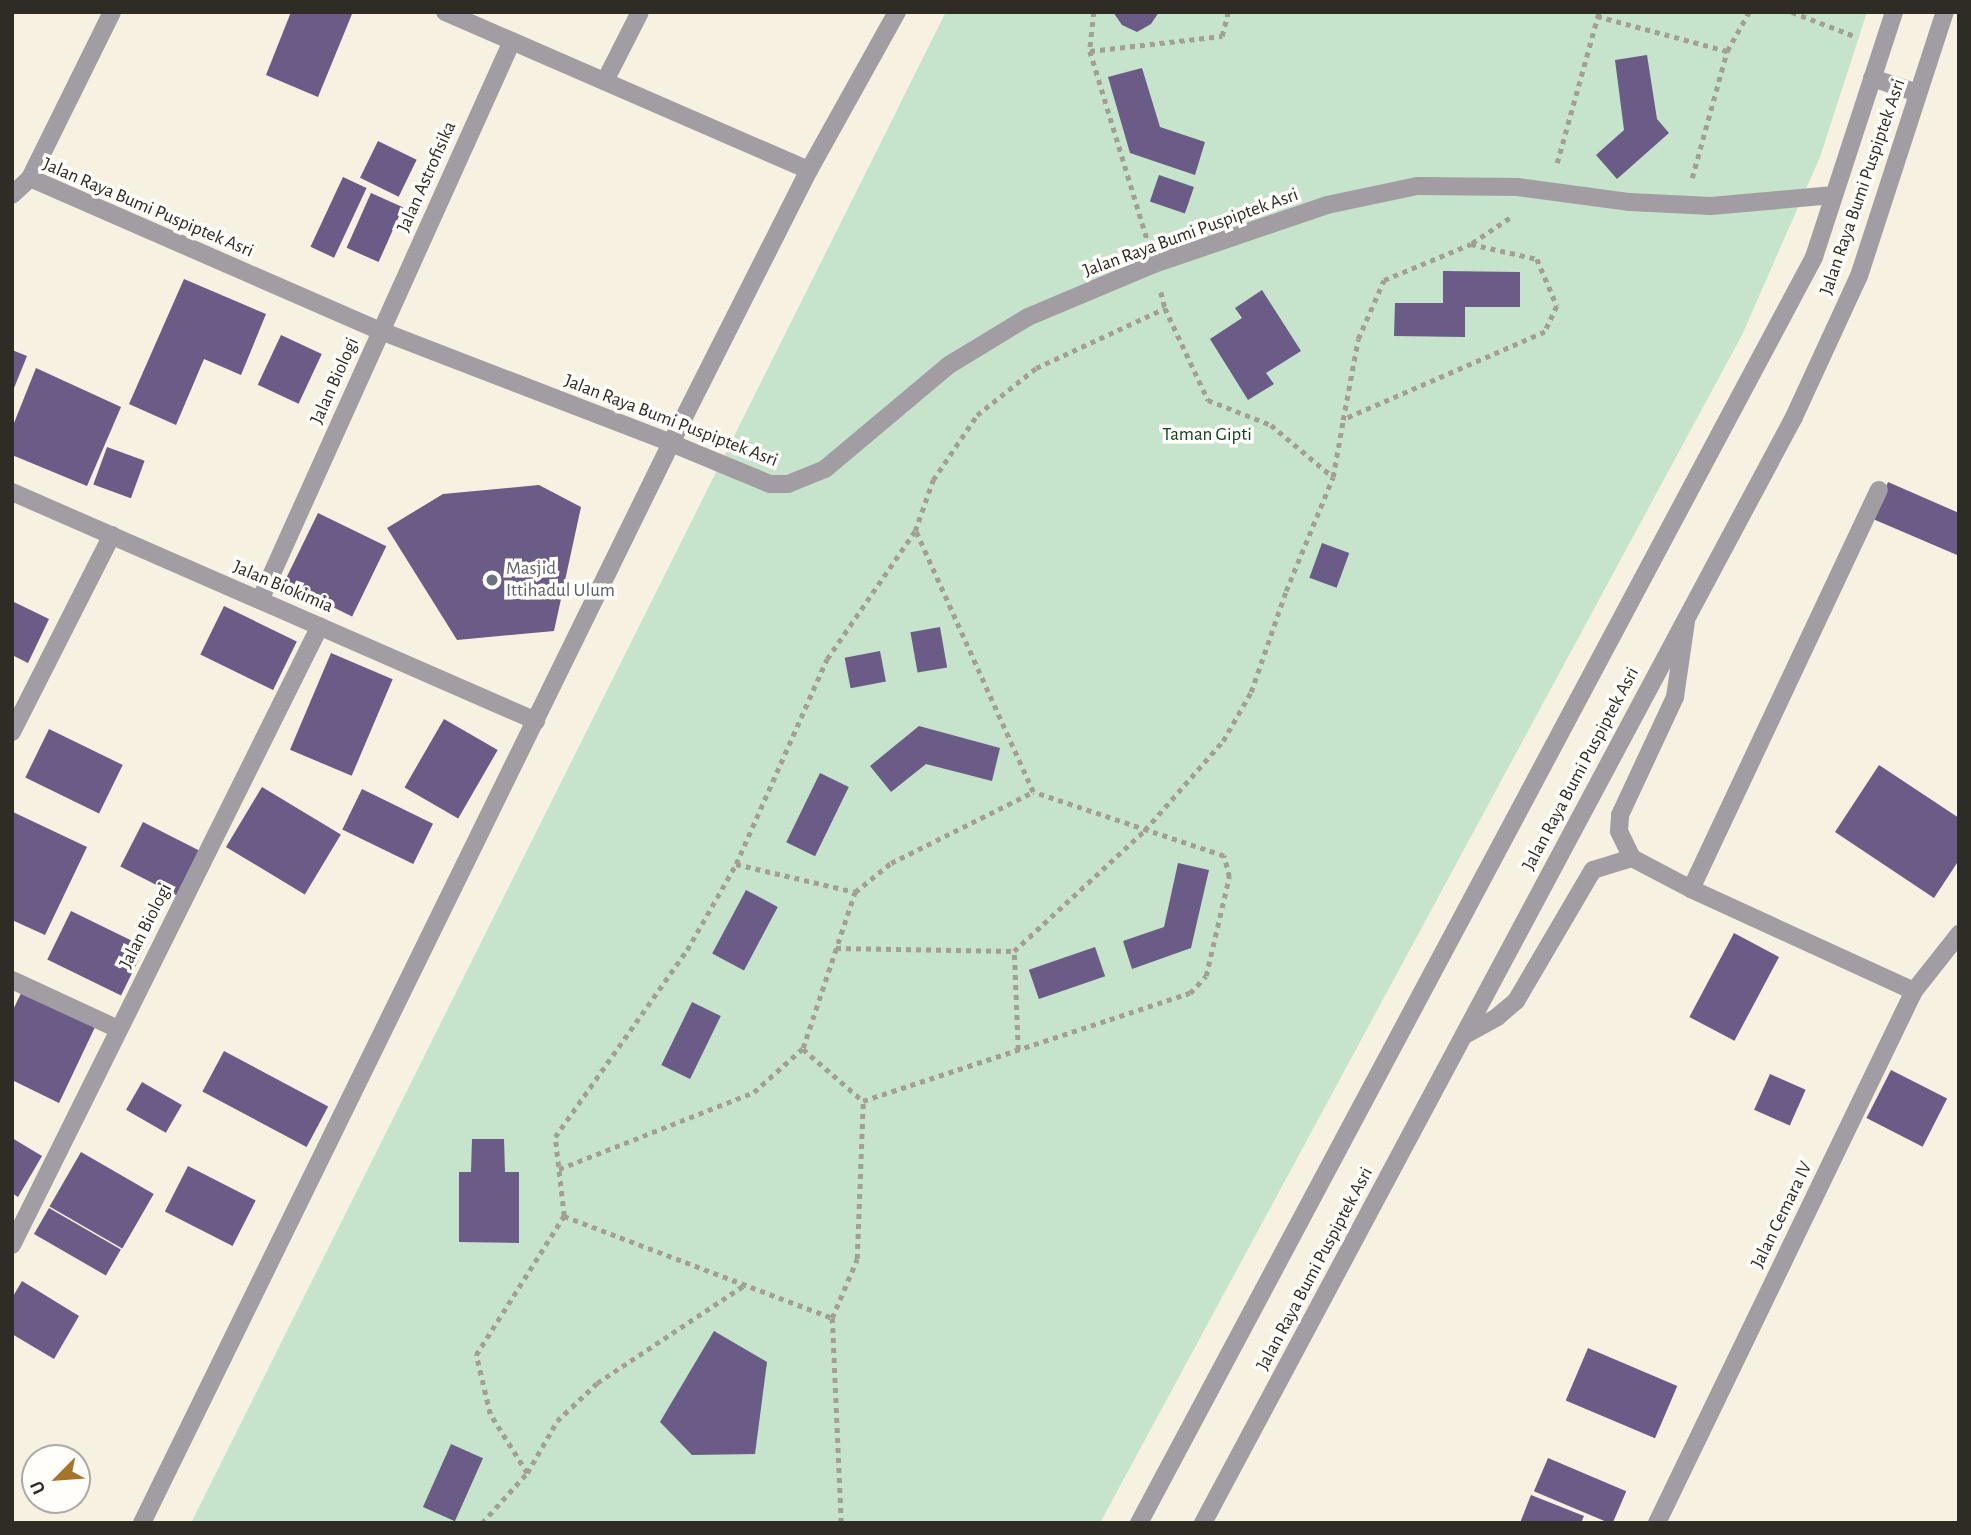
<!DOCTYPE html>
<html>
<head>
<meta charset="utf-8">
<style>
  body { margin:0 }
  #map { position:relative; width:1971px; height:1535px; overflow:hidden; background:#f6f1e0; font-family:"Alegreya Sans",sans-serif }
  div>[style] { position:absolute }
  .green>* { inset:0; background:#c6e3cb }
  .building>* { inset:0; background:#6a5b87; transform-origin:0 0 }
  .path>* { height:4.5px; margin-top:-2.25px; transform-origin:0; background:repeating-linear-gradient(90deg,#a39f92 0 5px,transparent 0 10px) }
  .street>* { height:18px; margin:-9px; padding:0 9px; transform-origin:9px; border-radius:9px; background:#a19da3 }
  .dots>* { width:19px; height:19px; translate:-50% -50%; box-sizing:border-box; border:4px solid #fffefb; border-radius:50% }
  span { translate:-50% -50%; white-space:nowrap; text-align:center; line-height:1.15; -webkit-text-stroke:7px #fffefb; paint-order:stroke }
  .street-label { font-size:19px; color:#2e2c25 }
  .park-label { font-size:19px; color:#10431f }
  .worship-label { font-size:19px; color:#5b616d }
  .left { translate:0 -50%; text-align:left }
  .frame { position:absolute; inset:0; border:14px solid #2e2c25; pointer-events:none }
  .north { position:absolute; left:21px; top:1444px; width:70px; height:70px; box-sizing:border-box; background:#fffefb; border:2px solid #abaaa5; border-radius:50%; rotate:245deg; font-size:19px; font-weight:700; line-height:28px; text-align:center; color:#2e2c25 }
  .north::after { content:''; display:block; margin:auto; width:24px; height:32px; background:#a6752a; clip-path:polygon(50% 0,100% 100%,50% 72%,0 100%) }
</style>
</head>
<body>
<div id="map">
  <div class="green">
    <i style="clip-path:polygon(946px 12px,1867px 12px,1820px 157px,1742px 335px,1100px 1523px,191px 1523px)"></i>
  </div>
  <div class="building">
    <i style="clip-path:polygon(291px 12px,352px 14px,318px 97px,266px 75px)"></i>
    <i style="clip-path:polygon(1113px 12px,1159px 12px,1151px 24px,1137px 32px,1122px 25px)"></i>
    <i style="clip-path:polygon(1647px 55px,1657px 119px,1669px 133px,1617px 179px,1596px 155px,1624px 130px,1615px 60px)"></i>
    <i style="clip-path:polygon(1142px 68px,1160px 127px,1205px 142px,1195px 175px,1130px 153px,1108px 77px)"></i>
    <i style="left:378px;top:141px;width:43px;height:41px;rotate:26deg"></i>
    <i style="left:1159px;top:175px;width:37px;height:28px;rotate:19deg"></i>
    <i style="left:343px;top:177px;width:26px;height:77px;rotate:25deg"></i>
    <i style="left:371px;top:193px;width:35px;height:60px;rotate:24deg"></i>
    <i style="clip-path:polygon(1443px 271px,1520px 272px,1520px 307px,1465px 307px,1465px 337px,1394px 336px,1395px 303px,1443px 303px)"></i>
    <i style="clip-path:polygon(184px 279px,266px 314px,241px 375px,204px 359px,176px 425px,129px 404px)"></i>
    <i style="clip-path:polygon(1262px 290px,1301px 351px,1266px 373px,1274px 384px,1248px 400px,1210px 339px,1242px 318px,1235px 308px)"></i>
    <i style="left:281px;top:335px;width:45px;height:55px;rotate:25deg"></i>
    <i style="clip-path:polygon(12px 350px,27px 356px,12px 393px)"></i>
    <i style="clip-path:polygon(36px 368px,121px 407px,87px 486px,12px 455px,12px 428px)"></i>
    <i style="left:107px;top:447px;width:40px;height:40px;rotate:20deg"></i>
    <i style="clip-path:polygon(1888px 482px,1959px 513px,1957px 555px,1873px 519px)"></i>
    <i style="clip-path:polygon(539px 485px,581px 507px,554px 631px,457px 640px,387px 528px,443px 494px)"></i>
    <i style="left:318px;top:513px;width:76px;height:78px;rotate:26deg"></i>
    <i style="left:1322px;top:543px;width:29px;height:37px;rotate:20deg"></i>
    <i style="clip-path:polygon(12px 601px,49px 619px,28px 663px,12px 655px)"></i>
    <i style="left:224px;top:606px;width:81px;height:54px;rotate:26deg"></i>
    <i style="left:940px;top:627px;width:41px;height:30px;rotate:80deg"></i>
    <i style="left:880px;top:651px;width:31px;height:36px;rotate:79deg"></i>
    <i style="left:331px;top:653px;width:67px;height:105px;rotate:23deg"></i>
    <i style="left:444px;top:719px;width:62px;height:79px;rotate:30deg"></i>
    <i style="clip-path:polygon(919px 726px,1000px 748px,992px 781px,926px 764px,891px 792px,870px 766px)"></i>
    <i style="left:49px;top:729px;width:82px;height:54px;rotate:26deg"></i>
    <i style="clip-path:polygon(1879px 765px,1959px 818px,1959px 860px,1934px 898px,1835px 832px)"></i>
    <i style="left:820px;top:773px;width:32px;height:77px;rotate:26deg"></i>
    <i style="left:262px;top:787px;width:92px;height:70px;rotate:31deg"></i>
    <i style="left:362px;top:789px;width:79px;height:45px;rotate:26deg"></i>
    <i style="clip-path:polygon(13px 812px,87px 847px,45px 935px,12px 920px)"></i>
    <i style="left:143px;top:822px;width:63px;height:50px;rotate:27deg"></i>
    <i style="clip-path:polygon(1178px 863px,1209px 870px,1191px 948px,1132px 969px,1123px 941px,1164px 927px)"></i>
    <i style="left:746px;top:890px;width:36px;height:72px;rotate:28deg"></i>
    <i style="left:71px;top:911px;width:82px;height:54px;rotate:26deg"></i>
    <i style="left:1734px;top:933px;width:51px;height:95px;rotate:28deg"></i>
    <i style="left:1095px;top:947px;width:31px;height:70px;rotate:71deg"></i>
    <i style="clip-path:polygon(23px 989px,96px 1025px,59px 1103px,12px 1080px,12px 1012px)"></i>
    <i style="left:692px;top:1002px;width:32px;height:70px;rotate:26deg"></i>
    <i style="left:224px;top:1051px;width:118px;height:46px;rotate:28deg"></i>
    <i style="left:1891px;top:1070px;width:63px;height:54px;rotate:27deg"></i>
    <i style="left:1770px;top:1074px;width:39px;height:39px;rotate:24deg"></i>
    <i style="left:142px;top:1082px;width:46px;height:32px;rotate:30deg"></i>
    <i style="clip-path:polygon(12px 1138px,42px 1156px,18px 1197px,12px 1193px)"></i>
    <i style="clip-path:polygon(472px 1139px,504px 1139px,505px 1172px,519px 1172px,519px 1243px,459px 1242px,459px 1172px,471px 1172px)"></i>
    <i style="left:81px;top:1152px;width:84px;height:63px;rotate:30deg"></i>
    <i style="left:188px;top:1166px;width:76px;height:51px;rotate:27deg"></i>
    <i style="left:49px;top:1208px;width:83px;height:30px;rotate:30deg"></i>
    <i style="clip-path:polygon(22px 1281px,79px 1316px,54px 1359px,12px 1334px,12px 1298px)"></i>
    <i style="clip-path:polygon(714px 1331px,767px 1362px,755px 1454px,692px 1455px,660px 1422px)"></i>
    <i style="left:1588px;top:1348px;width:97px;height:57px;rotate:23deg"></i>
    <i style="left:451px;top:1444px;width:35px;height:69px;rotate:24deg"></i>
    <i style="left:1548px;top:1458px;width:85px;height:36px;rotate:23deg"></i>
    <i style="clip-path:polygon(1531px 1495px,1584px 1516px,1581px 1523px,1520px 1523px)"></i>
  </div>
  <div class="path">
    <i style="left:1094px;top:12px;width:39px;rotate:96deg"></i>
    <i style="left:1090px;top:51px;width:196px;rotate:73.1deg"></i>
    <i style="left:1792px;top:12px;width:70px;rotate:21deg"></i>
    <i style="left:1597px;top:16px;width:135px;rotate:15.1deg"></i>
    <i style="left:1090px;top:51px;width:133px;rotate:-6.5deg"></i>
    <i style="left:1222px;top:36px;width:25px;rotate:-76deg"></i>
    <i style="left:1557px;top:163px;width:157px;rotate:-74.5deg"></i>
    <i style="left:1692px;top:178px;width:132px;rotate:-74.6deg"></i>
    <i style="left:1727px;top:51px;width:45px;rotate:-60.6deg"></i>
    <i style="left:1472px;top:243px;width:47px;rotate:-33.7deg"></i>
    <i style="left:1161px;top:292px;width:16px;rotate:76deg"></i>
    <i style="left:736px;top:864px;width:122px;rotate:13.2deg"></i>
    <i style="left:836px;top:948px;width:178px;rotate:1deg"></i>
    <i style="left:803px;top:1049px;width:79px;rotate:40.9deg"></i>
    <i style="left:1018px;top:1050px;width:99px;rotate:-92.3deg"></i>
    <i style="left:1014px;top:951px;width:178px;rotate:-42.7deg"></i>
    <i style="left:1145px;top:830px;width:118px;rotate:-48.8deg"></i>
    <i style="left:1223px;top:741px;width:56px;rotate:-60.3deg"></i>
    <i style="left:1251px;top:692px;width:107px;rotate:-70.9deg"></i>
    <i style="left:1286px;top:591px;width:123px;rotate:-67.6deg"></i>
    <i style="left:1333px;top:477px;width:58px;rotate:-80deg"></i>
    <i style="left:1343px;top:420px;width:82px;rotate:-79.5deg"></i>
    <i style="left:1358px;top:339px;width:64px;rotate:-66.2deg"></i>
    <i style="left:1384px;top:280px;width:94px;rotate:-22.5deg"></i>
    <i style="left:1471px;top:244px;width:68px;rotate:12.8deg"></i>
    <i style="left:1537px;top:259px;width:51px;rotate:66.9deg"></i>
    <i style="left:1557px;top:306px;width:29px;rotate:115deg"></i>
    <i style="left:1545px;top:332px;width:220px;rotate:156.5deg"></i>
    <i style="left:559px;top:1169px;width:210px;rotate:-21.5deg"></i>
    <i style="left:754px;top:1092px;width:66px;rotate:-41.9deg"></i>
    <i style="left:803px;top:1048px;width:164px;rotate:-71.6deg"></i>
    <i style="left:855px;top:892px;width:46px;rotate:-38.9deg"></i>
    <i style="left:891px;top:863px;width:159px;rotate:-26.6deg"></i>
    <i style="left:564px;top:1216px;width:287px;rotate:20.8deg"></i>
    <i style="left:527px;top:1473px;width:70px;rotate:-122.1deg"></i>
    <i style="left:490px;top:1414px;width:61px;rotate:-103.3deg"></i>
    <i style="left:476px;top:1355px;width:165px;rotate:-57.7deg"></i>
    <i style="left:564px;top:1216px;width:80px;rotate:-96.5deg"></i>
    <i style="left:555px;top:1137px;width:229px;rotate:-54.8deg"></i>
    <i style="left:687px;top:950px;width:99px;rotate:-60.3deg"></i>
    <i style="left:736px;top:864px;width:224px;rotate:-66.1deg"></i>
    <i style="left:827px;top:659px;width:155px;rotate:-55.5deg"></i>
    <i style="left:915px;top:531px;width:54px;rotate:-70.6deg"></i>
    <i style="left:933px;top:480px;width:78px;rotate:-55.9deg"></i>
    <i style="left:977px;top:415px;width:75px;rotate:-38.5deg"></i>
    <i style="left:1036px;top:368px;width:142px;rotate:-24.9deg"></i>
    <i style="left:1165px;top:308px;width:102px;rotate:64.9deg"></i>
    <i style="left:1208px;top:400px;width:68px;rotate:21.6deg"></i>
    <i style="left:1271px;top:425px;width:81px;rotate:40deg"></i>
    <i style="left:482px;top:1523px;width:67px;rotate:-48deg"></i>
    <i style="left:527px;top:1473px;width:60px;rotate:-60deg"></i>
    <i style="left:557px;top:1421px;width:55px;rotate:-43.5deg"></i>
    <i style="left:597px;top:1383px;width:175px;rotate:-33.6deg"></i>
    <i style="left:841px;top:1523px;width:205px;rotate:-92.5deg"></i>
    <i style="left:832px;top:1318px;width:64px;rotate:-67deg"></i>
    <i style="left:857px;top:1259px;width:158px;rotate:-87.8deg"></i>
    <i style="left:863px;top:1101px;width:344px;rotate:-18.3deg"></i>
    <i style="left:1190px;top:993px;width:23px;rotate:-47deg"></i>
    <i style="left:1206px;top:976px;width:102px;rotate:-76.9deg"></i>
    <i style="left:1229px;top:877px;width:22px;rotate:-103deg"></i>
    <i style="left:1224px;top:856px;width:201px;rotate:-161.5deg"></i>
    <i style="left:1033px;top:792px;width:285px;rotate:-114.2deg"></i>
  </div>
  <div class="street">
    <i style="left:445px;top:12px;width:397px;rotate:23.5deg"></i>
    <i style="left:1872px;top:78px;width:48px;rotate:18.1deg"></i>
    <i style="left:605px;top:81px;width:77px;rotate:-63.1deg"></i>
    <i style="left:30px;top:178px;width:383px;rotate:23.6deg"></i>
    <i style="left:381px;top:331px;width:311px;rotate:21.1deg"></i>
    <i style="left:671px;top:443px;width:107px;rotate:22.5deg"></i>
    <i style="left:770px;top:484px;width:18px"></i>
    <i style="left:788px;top:484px;width:40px;rotate:-22deg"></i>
    <i style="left:825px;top:469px;width:162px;rotate:-40deg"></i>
    <i style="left:949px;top:365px;width:92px;rotate:-31.3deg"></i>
    <i style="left:1028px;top:317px;width:137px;rotate:-22.8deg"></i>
    <i style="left:1154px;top:264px;width:183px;rotate:-18.8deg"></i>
    <i style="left:1327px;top:205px;width:92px;rotate:-11.9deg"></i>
    <i style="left:1417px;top:186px;width:100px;rotate:0.6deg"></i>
    <i style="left:1517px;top:187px;width:114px;rotate:7.6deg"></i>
    <i style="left:1630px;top:202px;width:81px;rotate:2.8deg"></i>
    <i style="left:1711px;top:206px;width:123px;rotate:-5.1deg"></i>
    <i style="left:12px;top:195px;width:25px;rotate:-43deg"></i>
    <i style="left:30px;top:178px;width:185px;rotate:-63.7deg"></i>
    <i style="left:12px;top:492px;width:572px;rotate:23.61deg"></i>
    <i style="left:260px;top:600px;width:613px;rotate:-65.73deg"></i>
    <i style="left:12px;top:732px;width:221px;rotate:-63.1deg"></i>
    <i style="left:1632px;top:858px;width:67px;rotate:27.7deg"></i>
    <i style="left:1691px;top:889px;width:245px;rotate:24.6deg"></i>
    <i style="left:1691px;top:889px;width:441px;rotate:-64.8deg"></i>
    <i style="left:12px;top:980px;width:117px;rotate:24.8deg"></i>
    <i style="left:1465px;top:1035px;width:37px;rotate:-29deg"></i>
    <i style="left:1497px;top:1017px;width:25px;rotate:-40deg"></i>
    <i style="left:1516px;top:1001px;width:152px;rotate:-59.6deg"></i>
    <i style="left:1593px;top:870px;width:41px;rotate:-17.1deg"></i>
    <i style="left:1632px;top:858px;width:30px;rotate:-116deg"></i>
    <i style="left:1619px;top:831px;width:16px;rotate:-86deg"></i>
    <i style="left:1620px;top:815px;width:130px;rotate:-65deg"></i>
    <i style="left:1675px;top:697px;width:76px;rotate:-81.7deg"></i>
    <i style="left:12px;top:1245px;width:691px;rotate:-63.55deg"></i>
    <i style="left:142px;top:1523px;width:1203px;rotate:-63.9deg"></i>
    <i style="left:671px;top:443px;width:306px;rotate:-63.2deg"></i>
    <i style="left:809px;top:170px;width:181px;rotate:-60.9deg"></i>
    <i style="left:1139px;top:1523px;width:1435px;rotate:-61.93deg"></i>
    <i style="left:1814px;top:257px;width:258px;rotate:-71.9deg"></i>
    <i style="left:1203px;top:1523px;width:1254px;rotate:-61.88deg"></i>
    <i style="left:1794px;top:417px;width:155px;rotate:-65.3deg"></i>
    <i style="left:1859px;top:276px;width:278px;rotate:-72deg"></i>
    <i style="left:1657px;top:1523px;width:591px;rotate:-64.22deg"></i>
    <i style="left:1914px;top:991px;width:73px;rotate:-51.7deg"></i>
  </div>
  <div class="dots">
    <i style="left:492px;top:580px;background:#6b7280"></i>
  </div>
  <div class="street-label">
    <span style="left:427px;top:177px;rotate:-66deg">Jalan Astrofisika</span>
    <span style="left:1863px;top:187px;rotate:-71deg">Jalan Raya Bumi Puspiptek Asri</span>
    <span style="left:148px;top:208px;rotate:23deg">Jalan Raya Bumi Puspiptek Asri</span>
    <span style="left:1191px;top:233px;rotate:-20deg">Jalan Raya Bumi Puspiptek Asri</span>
    <span style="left:335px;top:381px;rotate:-66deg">Jalan Biologi</span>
    <span style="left:671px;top:421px;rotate:21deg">Jalan Raya Bumi Puspiptek Asri</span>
    <span style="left:283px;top:587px;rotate:23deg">Jalan Biokimia</span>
    <span style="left:1581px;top:769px;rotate:-62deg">Jalan Raya Bumi Puspiptek Asri</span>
    <span style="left:146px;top:926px;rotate:-63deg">Jalan Biologi</span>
    <span style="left:1782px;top:1215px;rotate:-64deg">Jalan Cemara IV</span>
    <span style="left:1315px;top:1269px;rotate:-62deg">Jalan Raya Bumi Puspiptek Asri</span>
  </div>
  <div class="park-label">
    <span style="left:1207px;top:435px">Taman Gipti</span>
  </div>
  <div class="worship-label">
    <span class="left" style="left:506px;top:580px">Masjid<br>Ittihadul Ulum</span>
  </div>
  <div class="frame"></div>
  <div class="north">U</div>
</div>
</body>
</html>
